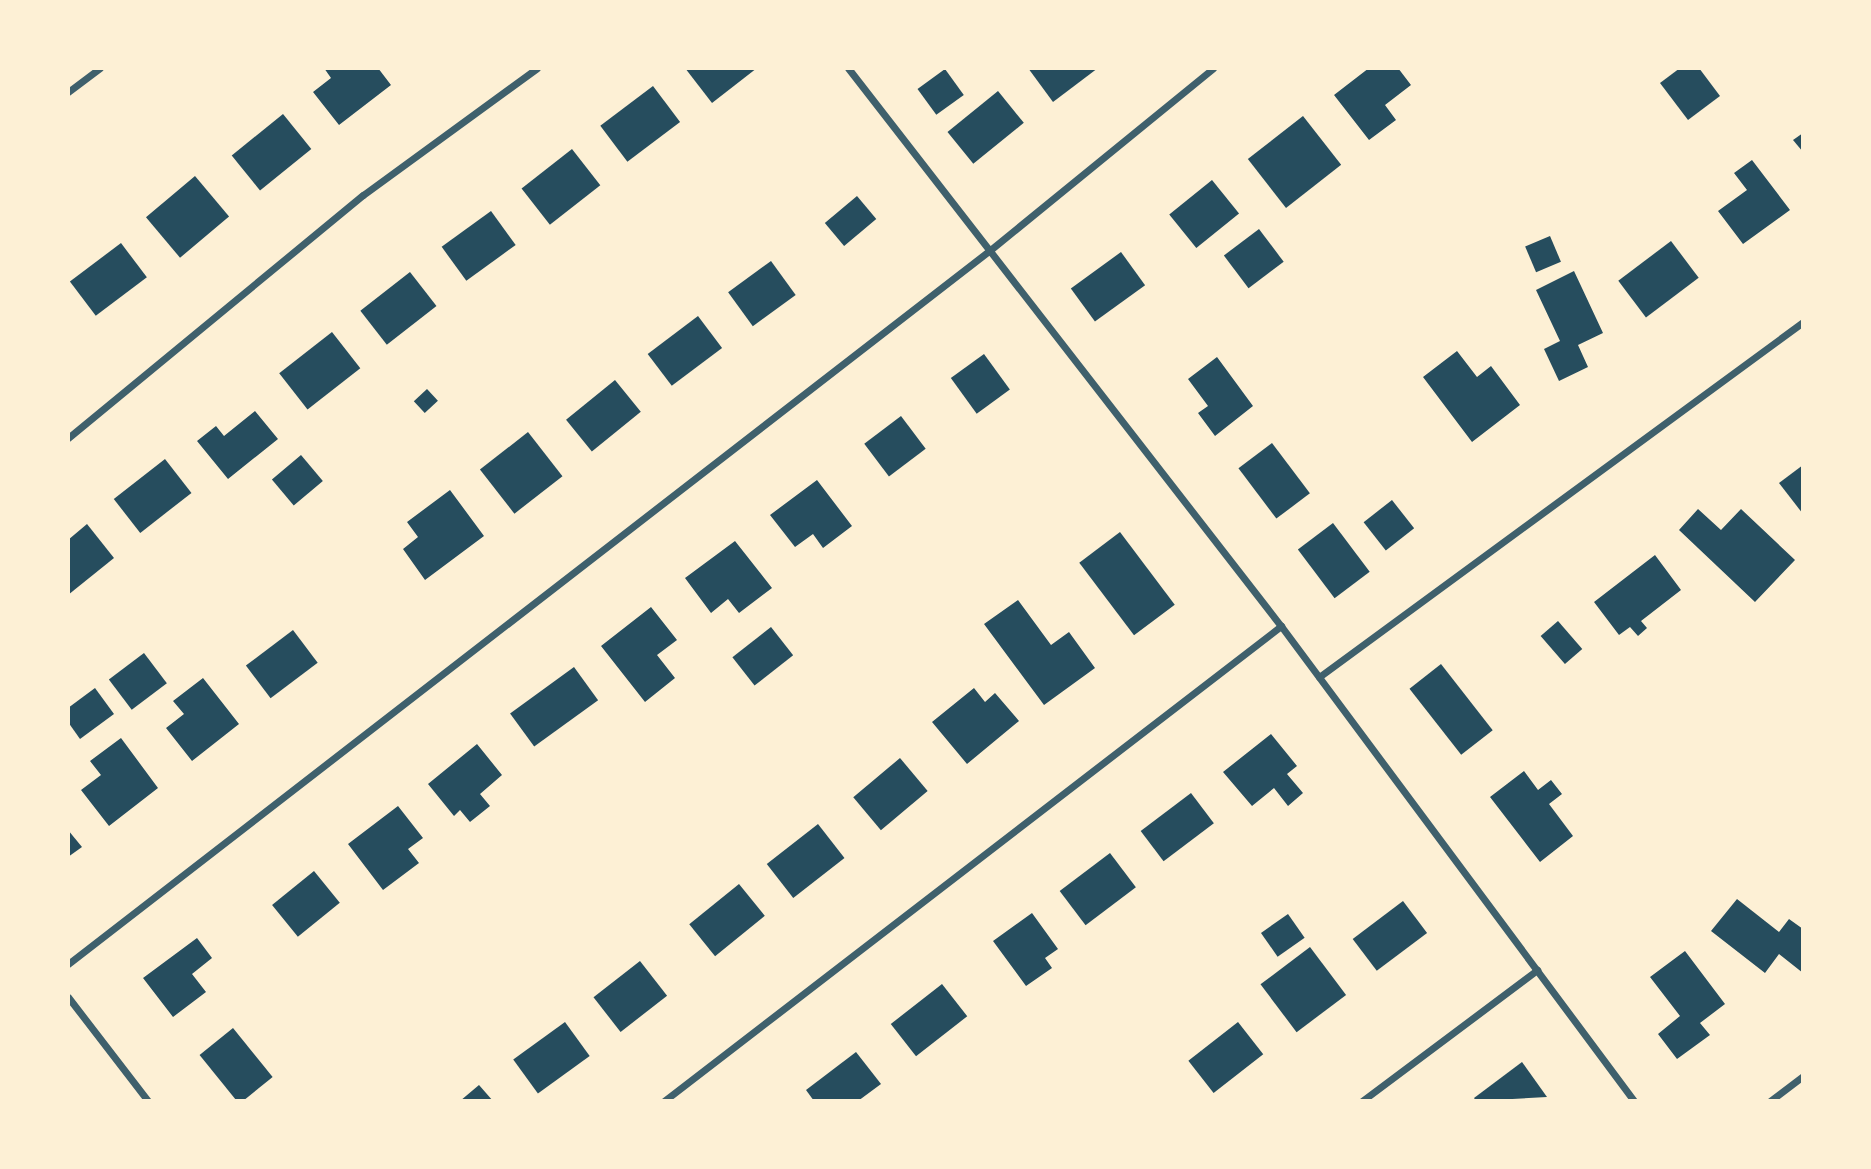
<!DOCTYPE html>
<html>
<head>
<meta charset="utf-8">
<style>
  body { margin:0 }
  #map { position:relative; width:1871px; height:1169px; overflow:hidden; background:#fdf0d5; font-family:Arial,sans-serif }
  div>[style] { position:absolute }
  .building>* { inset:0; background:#264d5e; transform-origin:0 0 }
  .minor>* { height:7px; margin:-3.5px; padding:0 3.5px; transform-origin:3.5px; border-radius:3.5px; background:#3f606c }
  span { translate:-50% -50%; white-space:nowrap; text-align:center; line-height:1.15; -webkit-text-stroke:7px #fdf0d5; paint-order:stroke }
  .frame { position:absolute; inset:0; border:70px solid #fdf0d5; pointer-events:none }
</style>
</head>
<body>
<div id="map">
  <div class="building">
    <i style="clip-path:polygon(324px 68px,378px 68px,391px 85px,339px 125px,313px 92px,331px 78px)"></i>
    <i style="clip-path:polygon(685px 68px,757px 68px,712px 103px)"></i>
    <i style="clip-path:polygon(1028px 68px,1098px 68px,1053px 102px)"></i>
    <i style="clip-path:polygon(1369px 68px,1398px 68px,1411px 85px,1385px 105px,1396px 120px,1369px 140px,1334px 95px)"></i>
    <i style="clip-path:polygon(1680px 68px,1699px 68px,1720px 96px,1688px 120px,1660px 83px)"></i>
    <i style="left:945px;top:69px;width:32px;height:34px;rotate:54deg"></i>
    <i style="left:653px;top:86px;width:45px;height:66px;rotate:53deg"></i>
    <i style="left:998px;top:91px;width:41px;height:65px;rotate:51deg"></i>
    <i style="left:283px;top:114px;width:45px;height:66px;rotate:51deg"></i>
    <i style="left:1303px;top:116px;width:62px;height:70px;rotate:52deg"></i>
    <i style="clip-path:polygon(1803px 133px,1803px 152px,1793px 140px)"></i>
    <i style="left:572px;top:149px;width:46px;height:64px;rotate:52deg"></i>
    <i style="clip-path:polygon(1752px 160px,1790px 210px,1743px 244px,1718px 211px,1747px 190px,1734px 173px)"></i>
    <i style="left:195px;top:176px;width:53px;height:64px;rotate:50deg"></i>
    <i style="left:1212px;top:180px;width:43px;height:55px;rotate:51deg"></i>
    <i style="left:857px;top:196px;width:30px;height:42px;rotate:50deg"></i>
    <i style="left:491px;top:211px;width:42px;height:61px;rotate:54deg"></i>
    <i style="left:1259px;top:229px;width:41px;height:44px;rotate:53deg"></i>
    <i style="left:1550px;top:236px;width:28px;height:27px;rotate:67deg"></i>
    <i style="left:1671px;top:241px;width:46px;height:66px;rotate:53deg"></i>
    <i style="left:121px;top:243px;width:43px;height:64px;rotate:53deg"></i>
    <i style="left:1121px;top:252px;width:41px;height:62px;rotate:54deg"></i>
    <i style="left:771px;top:261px;width:42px;height:53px;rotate:54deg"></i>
    <i style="clip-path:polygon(1574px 271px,1603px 333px,1578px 345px,1588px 367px,1559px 381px,1544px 349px,1560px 341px,1536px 290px)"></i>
    <i style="left:410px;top:272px;width:43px;height:63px;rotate:52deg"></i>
    <i style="left:698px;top:316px;width:40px;height:63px;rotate:53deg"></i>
    <i style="left:332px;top:332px;width:46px;height:67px;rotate:52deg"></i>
    <i style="clip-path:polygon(1457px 351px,1477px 377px,1491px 366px,1520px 405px,1472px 442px,1423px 377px)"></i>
    <i style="left:984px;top:354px;width:44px;height:41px;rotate:54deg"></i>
    <i style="clip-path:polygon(1217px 357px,1253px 406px,1215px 436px,1198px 413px,1208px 406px,1188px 379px)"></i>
    <i style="left:615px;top:380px;width:41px;height:63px;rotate:51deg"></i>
    <i style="left:427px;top:389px;width:16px;height:18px;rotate:47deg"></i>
    <i style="clip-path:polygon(255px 411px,278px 439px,228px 479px,197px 441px,216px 426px,224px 436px)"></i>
    <i style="left:901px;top:416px;width:41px;height:46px;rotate:53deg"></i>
    <i style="left:528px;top:432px;width:56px;height:61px;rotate:52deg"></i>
    <i style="left:1272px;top:443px;width:63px;height:42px;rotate:53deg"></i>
    <i style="left:301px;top:455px;width:34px;height:38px;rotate:50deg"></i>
    <i style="left:165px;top:459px;width:43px;height:65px;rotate:52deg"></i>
    <i style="clip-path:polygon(1803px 465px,1803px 514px,1779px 483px)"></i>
    <i style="clip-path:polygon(817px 480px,852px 526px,823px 548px,813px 534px,795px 547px,770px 515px)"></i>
    <i style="clip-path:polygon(450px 490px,484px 536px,425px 580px,403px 549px,418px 537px,407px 522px)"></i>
    <i style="left:1392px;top:500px;width:36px;height:36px;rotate:52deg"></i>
    <i style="clip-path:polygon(1698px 509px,1721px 530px,1741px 509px,1795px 560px,1755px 602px,1679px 530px)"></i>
    <i style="left:1333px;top:523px;width:61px;height:44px;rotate:53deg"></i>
    <i style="clip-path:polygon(87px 524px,114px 558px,68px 595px,68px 540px)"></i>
    <i style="left:1120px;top:532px;width:91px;height:51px;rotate:53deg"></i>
    <i style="clip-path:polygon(735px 541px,772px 588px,739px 613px,728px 599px,711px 613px,685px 578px)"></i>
    <i style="clip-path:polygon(1655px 555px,1681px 590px,1641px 621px,1647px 628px,1638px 636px,1630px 627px,1619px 635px,1594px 602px)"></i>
    <i style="clip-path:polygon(1018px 600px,1051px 645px,1069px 632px,1095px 668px,1044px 705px,984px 624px)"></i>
    <i style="clip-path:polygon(651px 607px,677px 640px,657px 655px,675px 678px,645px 702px,601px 646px)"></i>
    <i style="left:1558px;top:621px;width:37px;height:23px;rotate:49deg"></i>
    <i style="left:771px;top:627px;width:36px;height:49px;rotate:52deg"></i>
    <i style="left:293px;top:630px;width:41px;height:59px;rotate:53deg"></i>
    <i style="left:144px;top:653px;width:38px;height:44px;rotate:53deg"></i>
    <i style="left:1441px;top:664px;width:84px;height:40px;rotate:52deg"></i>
    <i style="left:574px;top:667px;width:41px;height:79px;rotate:54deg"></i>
    <i style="clip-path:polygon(203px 678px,239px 724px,192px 761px,166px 728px,184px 714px,173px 701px)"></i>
    <i style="clip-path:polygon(95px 688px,114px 714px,80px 739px,68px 722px,68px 708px)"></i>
    <i style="clip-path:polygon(974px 688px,985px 702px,995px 693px,1019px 721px,967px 764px,932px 722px)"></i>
    <i style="clip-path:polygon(1271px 734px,1297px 766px,1287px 774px,1303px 793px,1288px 806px,1274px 788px,1252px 806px,1223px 772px)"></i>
    <i style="clip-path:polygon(121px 738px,158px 788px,109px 826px,81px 790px,101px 775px,90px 761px)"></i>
    <i style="clip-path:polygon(477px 744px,502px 775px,480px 794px,490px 806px,470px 822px,460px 810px,454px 816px,428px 784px)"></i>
    <i style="left:900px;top:758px;width:43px;height:61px;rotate:50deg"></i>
    <i style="clip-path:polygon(1524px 771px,1538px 790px,1551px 780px,1562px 794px,1549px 804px,1573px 836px,1540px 862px,1490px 797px)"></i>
    <i style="left:1191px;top:793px;width:38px;height:63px;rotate:53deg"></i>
    <i style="clip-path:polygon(398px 806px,423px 838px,408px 849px,419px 863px,383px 890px,348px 844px)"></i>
    <i style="left:818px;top:824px;width:43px;height:65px;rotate:52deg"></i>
    <i style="clip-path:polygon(68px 830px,82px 847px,68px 857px)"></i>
    <i style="left:1110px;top:853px;width:43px;height:63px;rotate:53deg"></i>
    <i style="left:314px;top:871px;width:41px;height:54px;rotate:51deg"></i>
    <i style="left:739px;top:884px;width:41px;height:64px;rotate:51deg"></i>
    <i style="clip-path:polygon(1737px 899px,1779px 932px,1789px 919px,1803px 929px,1803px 973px,1779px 954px,1765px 973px,1711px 931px)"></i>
    <i style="left:1403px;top:901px;width:40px;height:63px;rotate:53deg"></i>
    <i style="clip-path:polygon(1032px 913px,1058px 949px,1045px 958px,1052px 968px,1026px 986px,993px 941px)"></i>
    <i style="left:1288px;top:914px;width:29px;height:33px;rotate:55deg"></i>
    <i style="clip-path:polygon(197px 938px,212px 958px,192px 974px,206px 992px,173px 1017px,143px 978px)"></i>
    <i style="left:1310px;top:947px;width:60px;height:62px;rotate:53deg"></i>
    <i style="clip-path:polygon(1685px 951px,1725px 1004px,1700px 1023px,1710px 1035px,1677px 1059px,1658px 1034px,1680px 1016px,1650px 977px)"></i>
    <i style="left:640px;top:961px;width:44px;height:59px;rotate:52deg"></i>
    <i style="left:942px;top:984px;width:41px;height:65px;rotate:52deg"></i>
    <i style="left:565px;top:1022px;width:42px;height:64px;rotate:54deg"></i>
    <i style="left:1238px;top:1022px;width:41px;height:63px;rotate:52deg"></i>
    <i style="left:233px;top:1028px;width:63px;height:43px;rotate:51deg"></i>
    <i style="clip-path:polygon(856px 1052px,881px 1084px,858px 1101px,814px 1101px,806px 1090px)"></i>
    <i style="clip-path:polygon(1522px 1062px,1547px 1097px,1476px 1101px,1474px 1098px)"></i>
    <i style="clip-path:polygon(479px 1085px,493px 1101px,460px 1101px)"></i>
  </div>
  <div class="minor">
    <i style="left:848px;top:68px;width:706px;rotate:52.19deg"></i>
    <i style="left:1281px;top:626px;width:592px;rotate:53.38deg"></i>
    <i style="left:68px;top:92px;width:40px;rotate:-37deg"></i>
    <i style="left:68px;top:438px;width:382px;rotate:-39.5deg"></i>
    <i style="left:363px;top:195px;width:215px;rotate:-36.1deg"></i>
    <i style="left:1319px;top:677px;width:600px;rotate:-36.26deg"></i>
    <i style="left:68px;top:964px;width:1165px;rotate:-37.75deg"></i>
    <i style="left:989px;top:251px;width:289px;rotate:-39.2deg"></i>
    <i style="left:68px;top:997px;width:131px;rotate:52.4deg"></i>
    <i style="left:664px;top:1101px;width:779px;rotate:-37.59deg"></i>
    <i style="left:1362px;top:1101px;width:219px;rotate:-36.8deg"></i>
    <i style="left:1770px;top:1101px;width:41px;rotate:-37.1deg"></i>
  </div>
  <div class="frame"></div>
</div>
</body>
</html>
